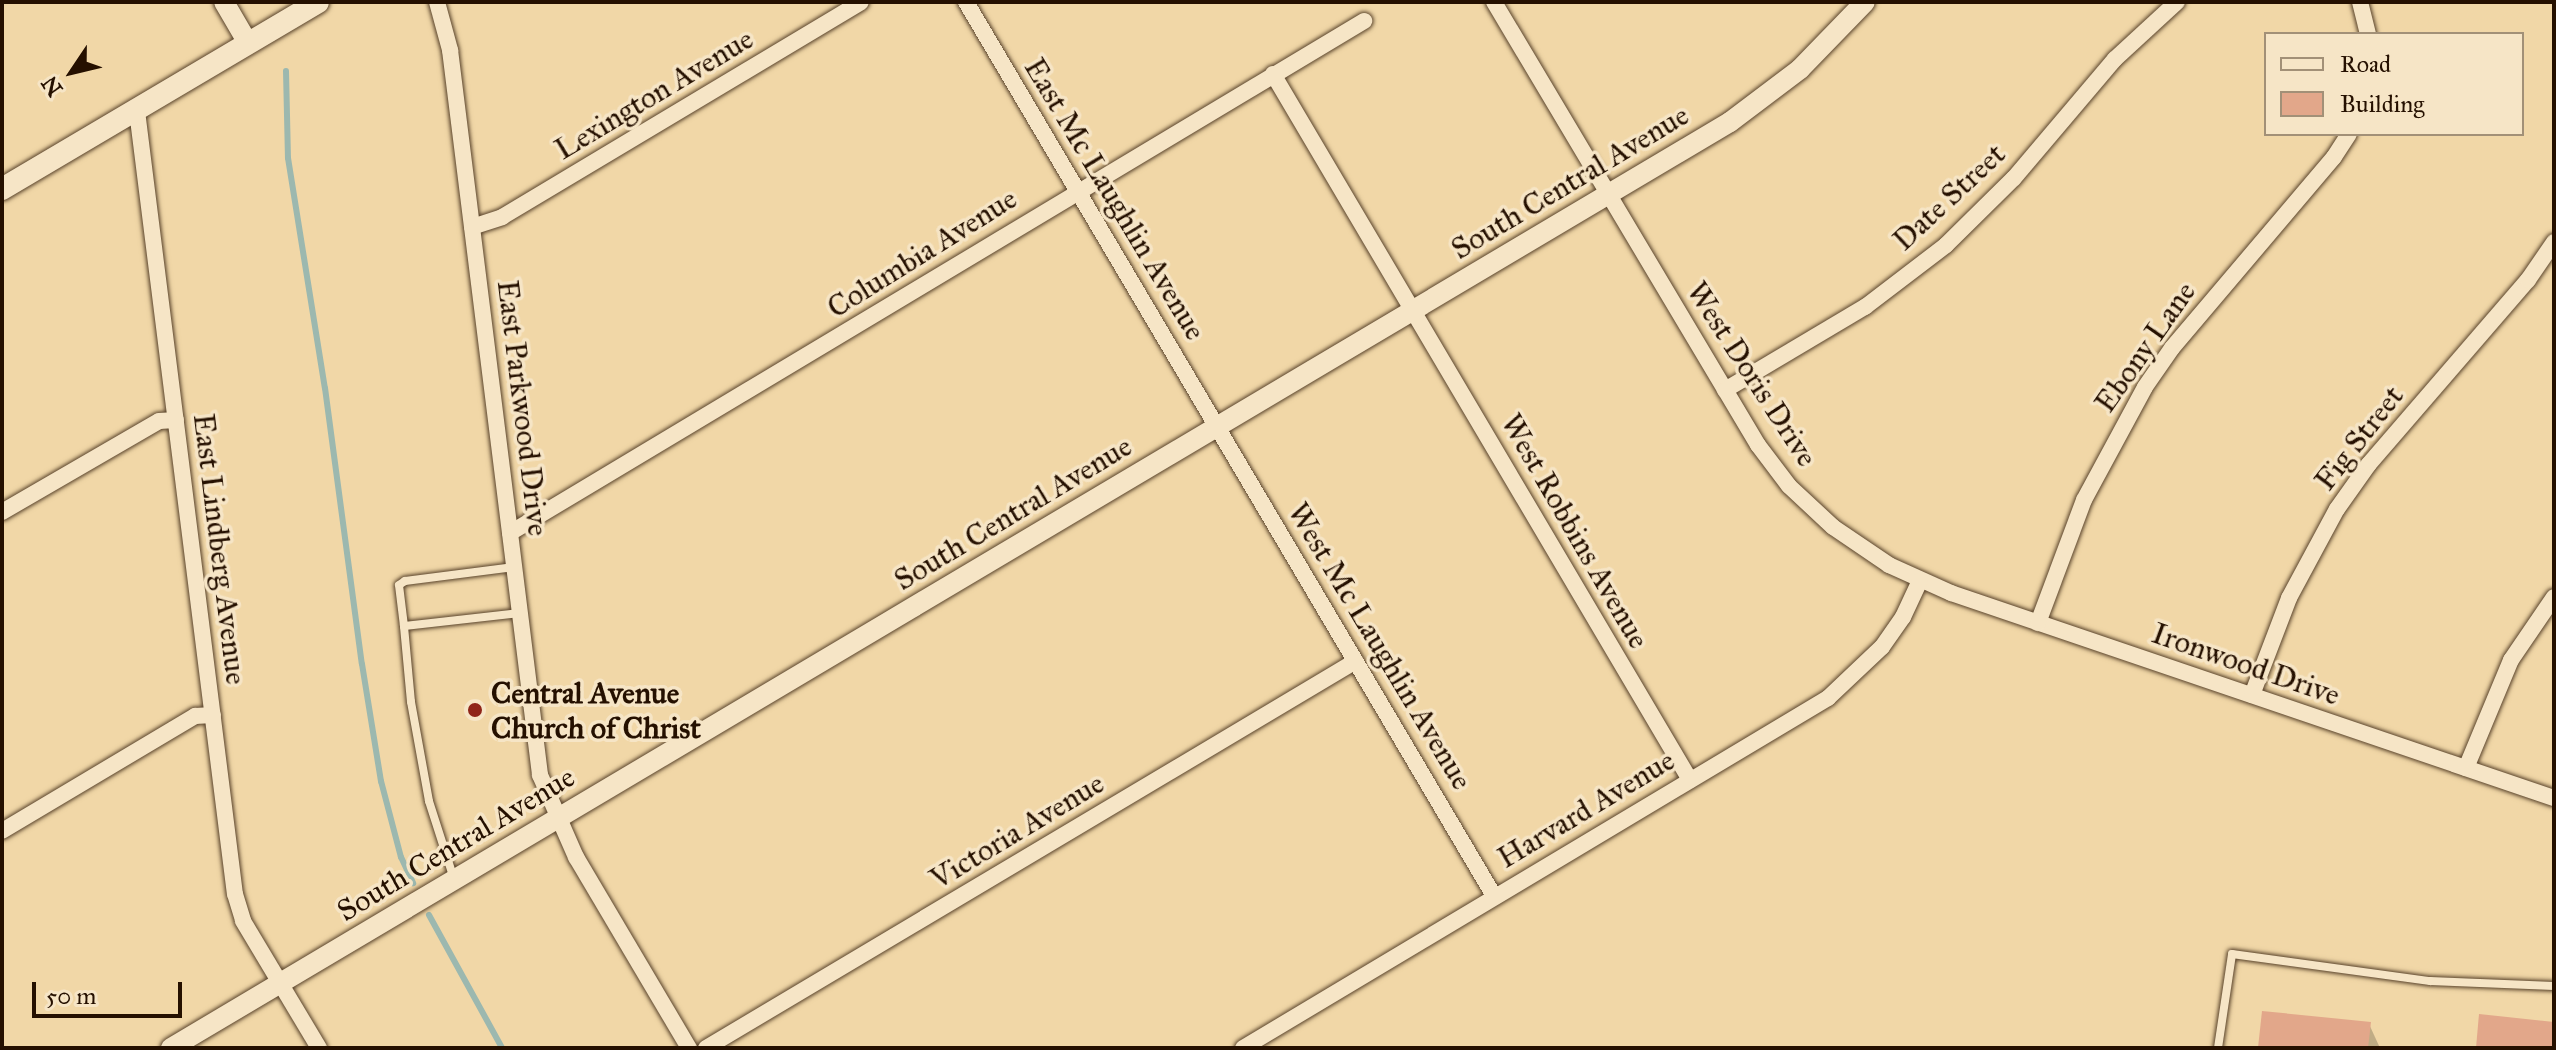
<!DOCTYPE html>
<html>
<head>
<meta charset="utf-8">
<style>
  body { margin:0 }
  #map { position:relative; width:2556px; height:1050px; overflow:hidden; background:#f1d7a7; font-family:"IM FELL Great Primer",serif }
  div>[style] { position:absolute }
  .shadow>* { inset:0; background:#0003 }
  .stream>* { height:6px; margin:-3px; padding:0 3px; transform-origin:3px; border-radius:3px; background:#9cb8af }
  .building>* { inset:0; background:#e2a78a }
  .roads { filter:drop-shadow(0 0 2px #58422a) drop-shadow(0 0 2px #58422a) }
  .service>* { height:8px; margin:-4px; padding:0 4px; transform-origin:4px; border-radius:4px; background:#f6e5c6 }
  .minor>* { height:16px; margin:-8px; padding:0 8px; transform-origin:8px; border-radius:8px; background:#f6e5c6 }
  .tertiary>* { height:20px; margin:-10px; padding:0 10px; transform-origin:10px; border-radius:10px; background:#f6e5c6 }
  .secondary>* { height:22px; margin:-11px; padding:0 11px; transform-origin:11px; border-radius:11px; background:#f6e5c6 }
  .dots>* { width:22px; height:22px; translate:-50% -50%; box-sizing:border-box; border:4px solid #f6e5c6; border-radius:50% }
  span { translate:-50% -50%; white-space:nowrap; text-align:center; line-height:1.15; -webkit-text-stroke:7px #f6e5c6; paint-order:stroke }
  .street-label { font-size:30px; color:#251000 }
  .poi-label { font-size:30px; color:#251000; font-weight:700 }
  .left { translate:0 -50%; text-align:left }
  .frame { position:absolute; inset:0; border:4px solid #251000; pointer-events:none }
  .legend { position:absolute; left:2264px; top:32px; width:260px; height:104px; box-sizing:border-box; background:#f6e5c6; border:2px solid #a29077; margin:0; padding:10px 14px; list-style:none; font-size:24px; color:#251000 }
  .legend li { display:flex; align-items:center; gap:16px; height:40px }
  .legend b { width:40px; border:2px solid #a29077 }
  .north { position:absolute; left:32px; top:32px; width:80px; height:80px; -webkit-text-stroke:6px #f6e5c6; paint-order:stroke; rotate:235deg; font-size:22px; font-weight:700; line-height:32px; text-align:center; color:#251000 }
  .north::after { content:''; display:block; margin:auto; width:28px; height:36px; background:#251000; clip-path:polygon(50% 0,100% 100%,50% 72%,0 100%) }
  .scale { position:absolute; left:32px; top:982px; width:150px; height:36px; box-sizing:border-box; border:4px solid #251000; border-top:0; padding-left:10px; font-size:24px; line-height:28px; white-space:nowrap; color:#251000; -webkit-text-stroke:6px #f6e5c6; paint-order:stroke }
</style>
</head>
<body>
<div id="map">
  <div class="shadow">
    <i style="clip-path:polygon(2369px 1024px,2380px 1048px,2260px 1048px)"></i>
  </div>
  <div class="stream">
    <i style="left:286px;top:71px;width:87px;rotate:88.7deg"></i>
    <i style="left:288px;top:158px;width:233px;rotate:80.9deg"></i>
    <i style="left:325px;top:388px;width:278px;rotate:82.4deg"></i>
    <i style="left:362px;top:664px;width:119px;rotate:80.8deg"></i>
    <i style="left:381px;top:781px;width:79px;rotate:75.3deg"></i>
    <i style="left:401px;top:857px;width:29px;rotate:65deg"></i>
    <i style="left:429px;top:915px;width:152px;rotate:61.2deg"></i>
  </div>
  <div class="building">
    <i style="clip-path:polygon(2262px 1011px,2371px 1022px,2368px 1048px,2258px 1048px)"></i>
    <i style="clip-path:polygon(2479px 1014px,2554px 1022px,2554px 1048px,2476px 1048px)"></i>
  </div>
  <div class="roads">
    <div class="service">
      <i style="left:404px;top:626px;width:41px;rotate:-97deg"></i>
      <i style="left:399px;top:585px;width:7px;rotate:-34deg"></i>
      <i style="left:405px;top:581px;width:110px;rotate:-7.3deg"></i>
      <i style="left:454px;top:879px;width:82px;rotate:-107.8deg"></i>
      <i style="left:429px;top:801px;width:101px;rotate:-100.3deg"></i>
      <i style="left:411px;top:702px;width:76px;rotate:-95.3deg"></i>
      <i style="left:404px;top:626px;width:117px;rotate:-6.4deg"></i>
      <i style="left:2218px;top:1048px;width:95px;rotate:-81.5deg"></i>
      <i style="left:2232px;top:954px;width:200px;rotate:7.8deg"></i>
      <i style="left:2430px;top:981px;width:124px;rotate:2.3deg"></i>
    </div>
    <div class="minor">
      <i style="left:437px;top:2px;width:50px;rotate:74.8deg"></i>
      <i style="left:450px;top:50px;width:731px;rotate:82.92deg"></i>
      <i style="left:540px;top:775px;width:90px;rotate:66.3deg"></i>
      <i style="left:576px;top:857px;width:222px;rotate:59.4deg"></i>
      <i style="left:966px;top:2px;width:1038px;rotate:59.43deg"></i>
      <i style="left:1494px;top:2px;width:516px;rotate:59.21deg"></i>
      <i style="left:1758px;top:445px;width:51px;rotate:52.9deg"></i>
      <i style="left:1789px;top:486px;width:60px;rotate:43deg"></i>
      <i style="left:1833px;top:527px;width:68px;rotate:34.2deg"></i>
      <i style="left:1889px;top:565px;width:68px;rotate:24.3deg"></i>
      <i style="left:1951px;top:593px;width:637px;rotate:18.78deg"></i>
      <i style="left:2360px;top:2px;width:33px;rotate:76deg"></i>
      <i style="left:1273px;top:74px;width:820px;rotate:59.43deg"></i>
      <i style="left:137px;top:111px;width:789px;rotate:82.87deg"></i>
      <i style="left:235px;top:894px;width:28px;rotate:73deg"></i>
      <i style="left:243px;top:921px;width:148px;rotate:59.1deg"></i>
      <i style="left:472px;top:227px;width:32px;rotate:-18deg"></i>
      <i style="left:502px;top:217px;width:418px;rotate:-30.9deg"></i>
      <i style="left:1725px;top:390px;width:163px;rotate:-30.7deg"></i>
      <i style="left:1865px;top:307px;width:102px;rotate:-37.4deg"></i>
      <i style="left:1946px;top:245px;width:95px;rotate:-44.6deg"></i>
      <i style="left:2014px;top:178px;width:156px;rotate:-49.7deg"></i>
      <i style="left:2115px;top:59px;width:84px;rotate:-42.6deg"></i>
      <i style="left:2px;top:512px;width:181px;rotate:-30.1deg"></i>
      <i style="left:159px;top:421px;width:17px;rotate:-3deg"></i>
      <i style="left:510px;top:533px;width:996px;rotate:-30.94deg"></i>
      <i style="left:2038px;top:623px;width:131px;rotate:-69.5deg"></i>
      <i style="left:2084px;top:500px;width:128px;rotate:-61.6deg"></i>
      <i style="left:2145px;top:387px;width:47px;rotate:-55.3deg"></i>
      <i style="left:2172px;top:348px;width:250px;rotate:-49.7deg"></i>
      <i style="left:2334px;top:157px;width:27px;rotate:-57deg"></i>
      <i style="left:2252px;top:695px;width:104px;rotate:-69.1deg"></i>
      <i style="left:2289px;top:598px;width:101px;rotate:-61.7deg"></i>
      <i style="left:2337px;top:509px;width:55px;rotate:-54.6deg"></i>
      <i style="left:2369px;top:464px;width:243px;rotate:-49.2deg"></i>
      <i style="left:2528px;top:280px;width:46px;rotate:-55.6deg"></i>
      <i style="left:2466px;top:768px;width:117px;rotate:-67.4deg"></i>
      <i style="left:2511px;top:660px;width:76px;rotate:-55.7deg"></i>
      <i style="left:2px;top:831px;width:225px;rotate:-30.8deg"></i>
      <i style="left:195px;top:716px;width:18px;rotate:-3deg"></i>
      <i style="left:706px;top:1048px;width:756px;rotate:-30.77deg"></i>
      <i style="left:1243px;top:1048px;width:682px;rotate:-30.89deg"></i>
      <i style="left:1828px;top:698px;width:74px;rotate:-43.4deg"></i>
      <i style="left:1882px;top:647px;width:37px;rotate:-55deg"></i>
      <i style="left:1903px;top:617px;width:40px;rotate:-65deg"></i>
    </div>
    <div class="tertiary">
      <i style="left:224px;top:2px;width:48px;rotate:59.7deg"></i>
      <i style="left:171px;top:1048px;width:1813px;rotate:-30.71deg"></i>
      <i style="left:1730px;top:122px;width:88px;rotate:-37.1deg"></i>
      <i style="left:1800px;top:69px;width:93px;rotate:-45.9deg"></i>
    </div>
    <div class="secondary">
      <i style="left:2px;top:189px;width:367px;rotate:-30.6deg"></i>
    </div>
  </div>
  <div class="dots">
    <i style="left:475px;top:710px;background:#8f2418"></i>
  </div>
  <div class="street-label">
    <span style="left:654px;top:94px;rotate:-31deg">Lexington Avenue</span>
    <span style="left:1570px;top:182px;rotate:-31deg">South Central Avenue</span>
    <span style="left:1949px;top:197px;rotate:-43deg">Date Street</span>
    <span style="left:1115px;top:199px;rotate:59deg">East Mc Laughlin Avenue</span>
    <span style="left:922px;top:253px;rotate:-32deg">Columbia Avenue</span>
    <span style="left:2145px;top:347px;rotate:-55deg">Ebony Lane</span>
    <span style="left:1752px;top:374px;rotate:57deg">West Doris Drive</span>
    <span style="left:523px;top:408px;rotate:83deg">East Parkwood Drive</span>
    <span style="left:2359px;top:438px;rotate:-52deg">Fig Street</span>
    <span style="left:1013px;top:513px;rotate:-31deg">South Central Avenue</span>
    <span style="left:1575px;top:531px;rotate:60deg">West Robbins Avenue</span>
    <span style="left:220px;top:549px;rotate:83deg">East Lindberg Avenue</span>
    <span style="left:1380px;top:646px;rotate:59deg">West Mc Laughlin Avenue</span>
    <span style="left:2246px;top:664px;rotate:19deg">Ironwood Drive</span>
    <span style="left:1586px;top:809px;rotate:-31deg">Harvard Avenue</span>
    <span style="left:1017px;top:831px;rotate:-31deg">Victoria Avenue</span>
    <span style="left:456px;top:844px;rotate:-31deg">South Central Avenue</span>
  </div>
  <div class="poi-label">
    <span class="left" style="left:491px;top:710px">Central Avenue<br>Church of Christ</span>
  </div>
  <div class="frame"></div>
  <ul class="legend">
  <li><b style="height:10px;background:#f6e5c6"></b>Road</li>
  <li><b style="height:22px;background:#e2a78a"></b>Building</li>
  </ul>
  <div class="north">N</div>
  <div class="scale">50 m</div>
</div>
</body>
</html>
